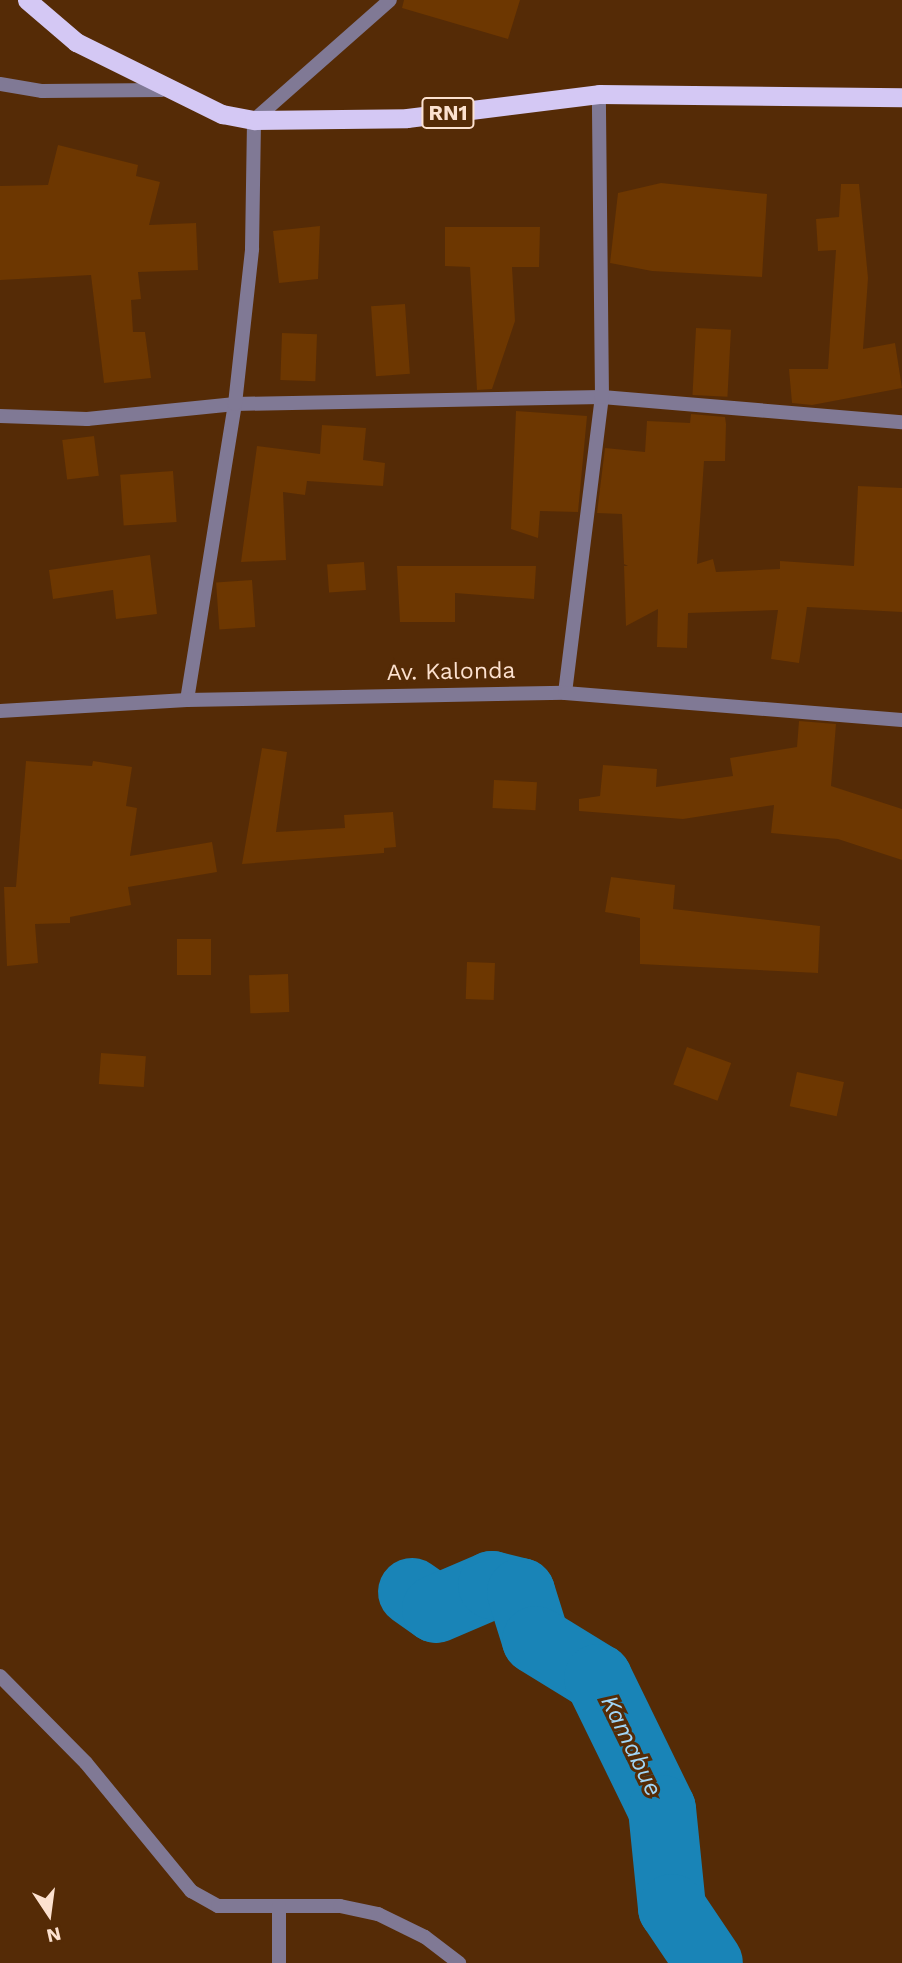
<!DOCTYPE html>
<html>
<head>
<meta charset="utf-8">
<style>
  body { margin:0 }
  #map { position:relative; width:902px; height:1963px; overflow:hidden; background:#552b06; font-family:"Work Sans",sans-serif }
  div>[style] { position:absolute }
  .river>* { height:68px; margin:-34px; padding:0 34px; transform-origin:34px; border-radius:34px; background:#1984b7 }
  .building>* { inset:0; background:#6d3701; transform-origin:0 0 }
  .minor>* { height:14px; margin:-7px; padding:0 7px; transform-origin:7px; border-radius:7px; background:#807995 }
  .trunk>* { height:19px; margin:-9.5px; padding:0 9.5px; transform-origin:9.5px; border-radius:9.5px; background:#d4c8f4 }
  span { translate:-50% -50%; white-space:nowrap; text-align:center; line-height:1.15; -webkit-text-stroke:6px #552b06; paint-order:stroke }
  .shield-label span { padding:2px 5px; background:#552b06; border:2px solid; border-radius:5px; -webkit-text-stroke-width:0 }
  .shield-label { font-size:21px; color:#fce1cf; font-weight:700 }
  .street-label { font-size:23px; color:#fce1cf }
  .water-label { font-size:24px; color:#a1d6f7; font-style:italic }
  .north { position:absolute; left:14px; top:1879px; width:70px; height:70px; -webkit-text-stroke:5px #552b06; paint-order:stroke; rotate:167deg; font-size:19px; font-weight:700; line-height:28px; text-align:center; color:#fce1cf }
  .north::after { content:''; display:block; margin:auto; width:24px; height:32px; background:#fce1cf; clip-path:polygon(50% 0,100% 100%,50% 72%,0 100%) }
</style>
</head>
<body>
<div id="map">
  <div class="river">
    <i style="left:412px;top:1592px;width:29px;rotate:35deg"></i>
    <i style="left:436px;top:1609px;width:61px;rotate:-23.2deg"></i>
    <i style="left:492px;top:1585px;width:30px;rotate:14deg"></i>
    <i style="left:521px;top:1592px;width:50px;rotate:72.6deg"></i>
    <i style="left:536px;top:1640px;width:73px;rotate:31.5deg"></i>
    <i style="left:598px;top:1678px;width:146px;rotate:64deg"></i>
    <i style="left:662px;top:1809px;width:100px;rotate:84.2deg"></i>
    <i style="left:672px;top:1908px;width:66px;rotate:56.1deg"></i>
  </div>
  <div class="building">
    <i style="clip-path:polygon(404px 0,520px 0,508px 39px,402px 8px)"></i>
    <i style="clip-path:polygon(58px 145px,138px 165px,136px 176px,160px 182px,149px 225px,196px 223px,198px 270px,138px 272px,141px 299px,131px 300px,133px 332px,145px 332px,151px 378px,104px 383px,91px 275px,0 280px,0 186px,48px 185px)"></i>
    <i style="clip-path:polygon(661px 183px,767px 194px,762px 277px,652px 271px,610px 263px,618px 193px)"></i>
    <i style="clip-path:polygon(841px 184px,859px 184px,868px 278px,863px 349px,895px 343px,902px 388px,812px 405px,792px 403px,789px 369px,828px 369px,836px 250px,818px 251px,816px 219px,839px 217px)"></i>
    <i style="clip-path:polygon(320px 226px,318px 279px,279px 283px,273px 231px)"></i>
    <i style="clip-path:polygon(445px 227px,540px 227px,539px 267px,512px 267px,515px 321px,492px 389px,477px 390px,470px 267px,445px 266px)"></i>
    <i style="left:405px;top:304px;width:70px;height:34px;rotate:86deg"></i>
    <i style="left:696px;top:328px;width:35px;height:67px;rotate:3deg"></i>
    <i style="left:282px;top:333px;width:35px;height:47px;rotate:2deg"></i>
    <i style="clip-path:polygon(516px 411px,587px 416px,578px 512px,540px 511px,538px 538px,511px 529px)"></i>
    <i style="clip-path:polygon(691px 414px,725px 417px,726px 424px,725px 461px,704px 461px,697px 564px,713px 559px,716px 572px,780px 569px,780px 561px,854px 566px,858px 486px,902px 488px,902px 612px,807px 607px,799px 663px,771px 659px,778px 610px,688px 613px,687px 648px,657px 647px,658px 609px,626px 626px,624px 566px,628px 566px,624px 564px,622px 514px,597px 513px,605px 448px,645px 452px,647px 421px,690px 423px)"></i>
    <i style="clip-path:polygon(322px 425px,366px 428px,363px 460px,385px 463px,383px 486px,307px 481px,305px 495px,283px 492px,286px 560px,241px 562px,257px 446px,320px 454px)"></i>
    <i style="left:94px;top:436px;width:40px;height:32px;rotate:83deg"></i>
    <i style="left:173px;top:471px;width:51px;height:53px;rotate:86deg"></i>
    <i style="clip-path:polygon(150px 555px,157px 614px,116px 619px,113px 590px,53px 599px,49px 570px)"></i>
    <i style="left:364px;top:562px;width:28px;height:37px;rotate:86deg"></i>
    <i style="clip-path:polygon(397px 566px,536px 566px,534px 599px,455px 593px,455px 622px,400px 622px)"></i>
    <i style="left:252px;top:580px;width:47px;height:36px;rotate:86deg"></i>
    <i style="clip-path:polygon(799px 721px,836px 724px,831px 786px,902px 809px,902px 860px,838px 839px,771px 833px,774px 805px,683px 819px,579px 811px,579px 799px,600px 796px,603px 765px,657px 769px,656px 787px,733px 776px,730px 758px,797px 747px)"></i>
    <i style="clip-path:polygon(262px 748px,287px 752px,276px 832px,345px 828px,344px 815px,393px 812px,396px 847px,384px 848px,384px 853px,242px 864px)"></i>
    <i style="clip-path:polygon(26px 761px,92px 766px,93px 761px,132px 767px,126px 806px,137px 808px,130px 856px,212px 842px,217px 872px,128px 887px,131px 905px,70px 917px,70px 923px,35px 924px,38px 963px,7px 966px,4px 887px,16px 887px)"></i>
    <i style="left:494px;top:780px;width:43px;height:28px;rotate:3deg"></i>
    <i style="clip-path:polygon(611px 877px,675px 885px,673px 909px,820px 926px,818px 973px,640px 964px,640px 918px,605px 912px)"></i>
    <i style="left:211px;top:939px;width:36px;height:34px;rotate:90deg"></i>
    <i style="left:467px;top:962px;width:28px;height:37px;rotate:2deg"></i>
    <i style="left:288px;top:974px;width:38px;height:39px;rotate:88deg"></i>
    <i style="left:687px;top:1047px;width:47px;height:40px;rotate:20deg"></i>
    <i style="left:101px;top:1053px;width:45px;height:31px;rotate:4deg"></i>
    <i style="left:797px;top:1072px;width:48px;height:35px;rotate:12deg"></i>
  </div>
  <div class="minor">
    <i style="left:0;top:84px;width:43px;rotate:9.5deg"></i>
    <i style="left:42px;top:91px;width:120px;rotate:-0.5deg"></i>
    <i style="left:0;top:416px;width:87px;rotate:2deg"></i>
    <i style="left:87px;top:419px;width:149px;rotate:-5.8deg"></i>
    <i style="left:235px;top:404px;width:367px;rotate:-1.1deg"></i>
    <i style="left:602px;top:397px;width:301px;rotate:4.8deg"></i>
    <i style="left:565px;top:693px;width:298px;rotate:-82.9deg"></i>
    <i style="left:602px;top:397px;width:303px;rotate:-90.6deg"></i>
    <i style="left:187px;top:700px;width:300px;rotate:-80.8deg"></i>
    <i style="left:235px;top:404px;width:156px;rotate:-83.7deg"></i>
    <i style="left:252px;top:249px;width:129px;rotate:-89.1deg"></i>
    <i style="left:254px;top:120px;width:181px;rotate:-41.4deg"></i>
    <i style="left:0;top:711px;width:187px;rotate:-3.4deg"></i>
    <i style="left:187px;top:700px;width:378px;rotate:-1.1deg"></i>
    <i style="left:565px;top:693px;width:338px;rotate:4.6deg"></i>
    <i style="left:0;top:1676px;width:122px;rotate:45.3deg"></i>
    <i style="left:86px;top:1763px;width:166px;rotate:50.6deg"></i>
    <i style="left:191px;top:1891px;width:31px;rotate:29deg"></i>
    <i style="left:218px;top:1906px;width:122px"></i>
    <i style="left:340px;top:1906px;width:39px;rotate:12deg"></i>
    <i style="left:378px;top:1914px;width:52px;rotate:26.1deg"></i>
    <i style="left:425px;top:1937px;width:43px;rotate:37.4deg"></i>
    <i style="left:279px;top:1963px;width:57px;rotate:-90deg"></i>
  </div>
  <div class="trunk">
    <i style="left:27px;top:0;width:65px;rotate:40.6deg"></i>
    <i style="left:76px;top:42px;width:163px;rotate:26.3deg"></i>
    <i style="left:222px;top:114px;width:33px;rotate:11deg"></i>
    <i style="left:254px;top:120px;width:153px;rotate:-0.7deg"></i>
    <i style="left:407px;top:118px;width:193px;rotate:-7.1deg"></i>
    <i style="left:599px;top:94px;width:303px;rotate:0.6deg"></i>
  </div>
  <div class="shield-label">
    <span style="left:448px;top:113px">RN1</span>
  </div>
  <div class="street-label">
    <span style="left:451px;top:672px;rotate:-1deg">Av. Kalonda</span>
  </div>
  <div class="water-label">
    <span style="left:631px;top:1746px;rotate:64deg">Kamabue</span>
  </div>
  <div class="north">N</div>
</div>
</body>
</html>
